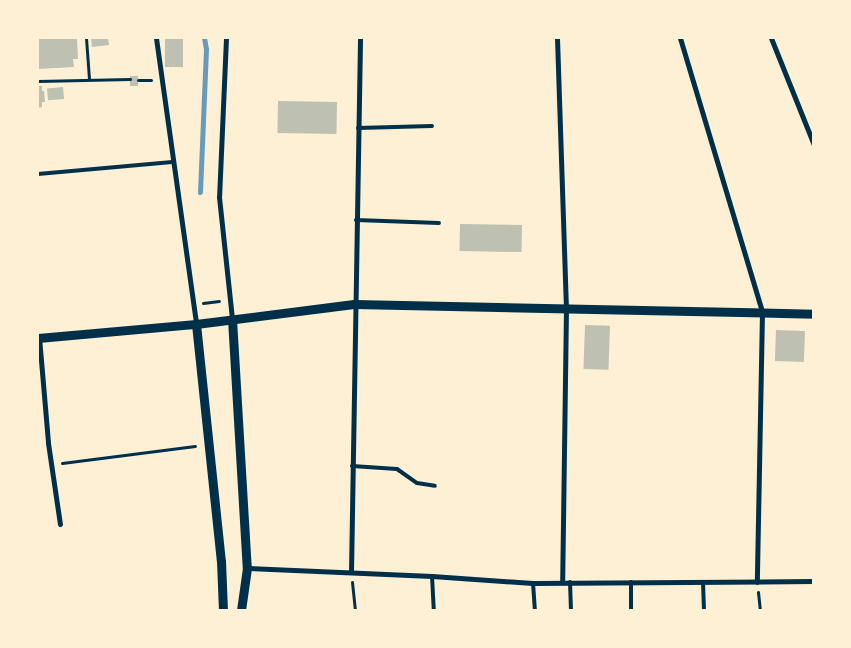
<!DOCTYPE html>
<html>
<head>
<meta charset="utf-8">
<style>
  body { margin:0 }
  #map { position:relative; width:851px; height:648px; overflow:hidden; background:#fdf0d5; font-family:"DejaVu Sans",sans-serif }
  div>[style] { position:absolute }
  .stream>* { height:5px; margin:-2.5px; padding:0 2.5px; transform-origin:2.5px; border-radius:2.5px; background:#669bbc }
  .building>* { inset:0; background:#bec0b2; transform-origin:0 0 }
  .path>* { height:3px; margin:-1.5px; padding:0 1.5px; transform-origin:1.5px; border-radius:1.5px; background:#003049 }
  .service>* { height:4px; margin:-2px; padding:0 2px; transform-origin:2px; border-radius:2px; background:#003049 }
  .minor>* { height:5px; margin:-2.5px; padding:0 2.5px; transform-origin:2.5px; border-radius:2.5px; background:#003049 }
  .tertiary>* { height:9px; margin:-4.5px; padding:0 4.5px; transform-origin:4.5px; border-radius:4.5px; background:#003049 }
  span { translate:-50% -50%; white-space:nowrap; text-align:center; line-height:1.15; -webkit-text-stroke:5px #fdf0d5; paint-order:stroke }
  .frame { position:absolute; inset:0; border:39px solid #fdf0d5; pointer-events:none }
</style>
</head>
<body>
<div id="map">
  <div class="stream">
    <i style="left:200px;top:192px;width:143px;rotate:-87.6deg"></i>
    <i style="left:206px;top:49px;width:11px;rotate:-100deg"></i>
  </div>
  <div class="building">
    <i style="clip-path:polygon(38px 38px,77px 38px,78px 59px,73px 59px,74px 67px,38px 69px)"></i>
    <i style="clip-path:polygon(91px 38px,108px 38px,109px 45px,92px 47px)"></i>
    <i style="left:165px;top:38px;width:18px;height:29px"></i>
    <i style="left:130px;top:76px;width:8px;height:10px"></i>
    <i style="clip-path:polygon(38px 86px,42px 86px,42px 91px,44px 91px,45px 102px,42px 102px,42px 107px,38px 108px)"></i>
    <i style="left:63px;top:87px;width:12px;height:16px;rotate:85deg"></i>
    <i style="left:278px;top:101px;width:59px;height:32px;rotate:1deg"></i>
    <i style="left:460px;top:224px;width:62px;height:27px;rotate:1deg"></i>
    <i style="left:585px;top:325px;width:25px;height:44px;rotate:2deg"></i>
    <i style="left:776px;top:330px;width:29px;height:31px;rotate:2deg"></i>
  </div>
  <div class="path">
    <i style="left:86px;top:38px;width:41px;rotate:85.8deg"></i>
    <i style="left:138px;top:80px;width:13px"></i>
    <i style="left:38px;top:81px;width:92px;rotate:-1.2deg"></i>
    <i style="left:203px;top:303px;width:16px;rotate:-7deg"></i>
    <i style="left:62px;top:463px;width:134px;rotate:-7.3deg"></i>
    <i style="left:352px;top:582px;width:28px;rotate:84deg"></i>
    <i style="left:758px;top:592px;width:18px;rotate:84deg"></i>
  </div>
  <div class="service">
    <i style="left:358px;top:128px;width:74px;rotate:-1.5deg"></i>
    <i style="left:38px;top:174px;width:135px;rotate:-5.1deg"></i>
    <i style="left:356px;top:220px;width:83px;rotate:2.1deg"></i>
    <i style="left:352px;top:466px;width:45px;rotate:3.8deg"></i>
    <i style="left:397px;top:469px;width:24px;rotate:35deg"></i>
    <i style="left:417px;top:483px;width:18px;rotate:9deg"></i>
    <i style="left:432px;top:576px;width:34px;rotate:87deg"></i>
    <i style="left:570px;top:582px;width:28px;rotate:88deg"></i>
    <i style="left:631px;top:582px;width:28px;rotate:90deg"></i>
    <i style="left:703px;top:582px;width:28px;rotate:88deg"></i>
    <i style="left:533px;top:583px;width:27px;rotate:86deg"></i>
  </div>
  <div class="minor">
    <i style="left:156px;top:38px;width:289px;rotate:82deg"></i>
    <i style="left:226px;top:38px;width:159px;rotate:92.5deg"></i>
    <i style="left:219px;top:197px;width:123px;rotate:83.9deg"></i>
    <i style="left:557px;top:38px;width:270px;rotate:88.1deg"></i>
    <i style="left:566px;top:308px;width:274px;rotate:90.8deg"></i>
    <i style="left:680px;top:38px;width:286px;rotate:73.3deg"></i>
    <i style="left:762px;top:312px;width:270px;rotate:91.1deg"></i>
    <i style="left:771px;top:38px;width:115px;rotate:68.1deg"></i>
    <i style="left:39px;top:337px;width:106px;rotate:85.1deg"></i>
    <i style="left:48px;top:443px;width:82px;rotate:81.6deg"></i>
    <i style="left:247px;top:568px;width:185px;rotate:2.5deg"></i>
    <i style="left:432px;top:576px;width:101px;rotate:4deg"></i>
    <i style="left:533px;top:583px;width:281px;rotate:-0.4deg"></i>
    <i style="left:351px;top:572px;width:534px;rotate:-89.03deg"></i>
  </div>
  <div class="tertiary">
    <i style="left:232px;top:319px;width:249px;rotate:86.6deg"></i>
    <i style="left:247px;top:568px;width:42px;rotate:98.1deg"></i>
    <i style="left:196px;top:324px;width:238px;rotate:84deg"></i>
    <i style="left:221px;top:561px;width:49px;rotate:87.7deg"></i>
    <i style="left:38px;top:338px;width:159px;rotate:-5.1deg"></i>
    <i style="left:196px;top:324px;width:159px;rotate:-7.2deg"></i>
    <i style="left:354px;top:304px;width:460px;rotate:1.2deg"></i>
  </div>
  <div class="frame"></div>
</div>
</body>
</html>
